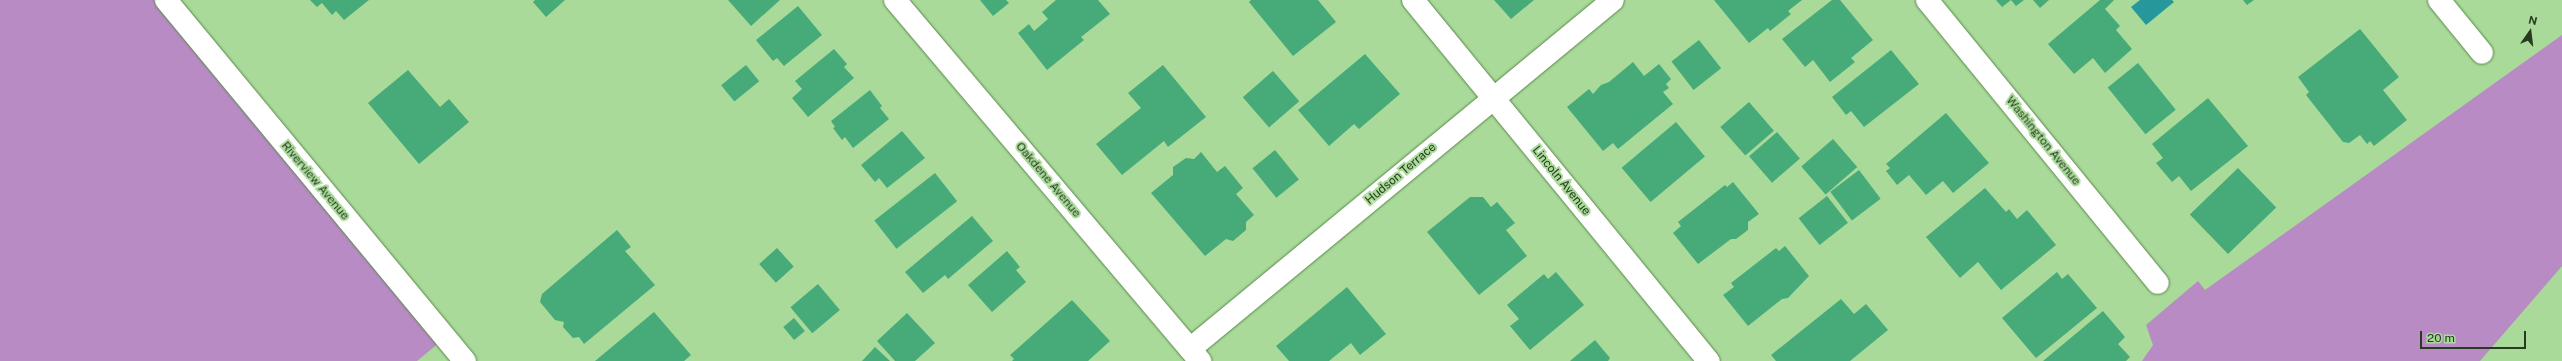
<!DOCTYPE html>
<html>
<head>
<meta charset="utf-8">
<style>
  body { margin:0 }
  #map { position:relative; width:2562px; height:361px; overflow:hidden; background:#a9da99; font-family:"Public Sans",sans-serif }
  div>[style] { position:absolute }
  .green>* { inset:0; background:#b88bc5 }
  .water>* { inset:0; background:#26989c }
  .building>* { inset:0; background:#47ab79; transform-origin:0 0 }
  .roads { filter:drop-shadow(0 0 1px #5a884b) drop-shadow(0 0 1px #5a884b) }
  .minor>* { height:22px; margin:-11px; padding:0 11px; transform-origin:11px; border-radius:11px; background:#fff }
  span { translate:-50% -50%; white-space:nowrap; text-align:center; line-height:1.15; -webkit-text-stroke:4px #a9da99; paint-order:stroke }
  .street-label { font-size:12px; color:#273b20 }
  .north { position:absolute; left:2510px; top:12px; width:40px; height:40px; -webkit-text-stroke:3px #a9da99; paint-order:stroke; rotate:14deg; font-size:11px; font-weight:700; line-height:16px; text-align:center; color:#273b20 }
  .north::after { content:''; display:block; margin:auto; width:14px; height:18px; background:#273b20; clip-path:polygon(50% 0,100% 100%,50% 72%,0 100%) }
  .scale { position:absolute; left:2420px; top:331px; width:106px; height:18px; box-sizing:border-box; border:2px solid #273b20; border-top:0; padding-left:5px; font-size:12px; line-height:14px; white-space:nowrap; color:#273b20; -webkit-text-stroke:3px #a9da99; paint-order:stroke }
</style>
</head>
<body>
<div id="map">
  <div class="green">
    <i style="clip-path:polygon(0 0,166px 0,445px 338px,417px 361px,0 361px)"></i>
    <i style="clip-path:polygon(2562px 35px,2562px 266px,2480px 361px,2142px 361px,2153px 345px,2146px 325px,2198px 281px,2205px 290px)"></i>
  </div>
  <div class="water">
    <i style="clip-path:polygon(2140px 0,2172px 0,2174px 2px,2146px 25px,2131px 7px)"></i>
  </div>
  <div class="building">
    <i style="clip-path:polygon(310px 0,369px 0,344px 20px,336px 11px,332px 15px,322px 3px,317px 7px)"></i>
    <i style="clip-path:polygon(535px 0,565px 0,546px 17px,533px 2px)"></i>
    <i style="clip-path:polygon(728px 0,780px 0,751px 26px)"></i>
    <i style="clip-path:polygon(980px 0,1006px 0,1009px 3px,993px 16px)"></i>
    <i style="clip-path:polygon(1056px 0,1098px 0,1110px 14px,1081px 37px,1084px 40px,1047px 70px,1018px 33px,1029px 24px,1034px 31px,1048px 19px,1042px 12px)"></i>
    <i style="clip-path:polygon(1251px 0,1318px 0,1336px 22px,1293px 56px,1249px 2px)"></i>
    <i style="clip-path:polygon(1494px 0,1534px 0,1511px 19px)"></i>
    <i style="clip-path:polygon(1714px 0,1802px 0,1788px 11px,1791px 14px,1770px 31px,1768px 28px,1749px 43px)"></i>
    <i style="clip-path:polygon(1832px 0,1840px 0,1873px 40px,1851px 58px,1855px 62px,1830px 82px,1813px 60px,1805px 67px,1782px 39px)"></i>
    <i style="clip-path:polygon(1996px 0,2011px 0,2002px 7px)"></i>
    <i style="clip-path:polygon(2011px 0,2024px 0,2016px 6px)"></i>
    <i style="clip-path:polygon(2033px 0,2049px 0,2040px 8px)"></i>
    <i style="clip-path:polygon(2100px 0,2114px 0,2105px 9px,2120px 26px,2116px 30px,2132px 49px,2105px 73px,2093px 58px,2074px 74px,2048px 44px)"></i>
    <i style="clip-path:polygon(2243px 0,2254px 0,2247px 5px)"></i>
    <i style="clip-path:polygon(798px 6px,822px 35px,784px 66px,777px 58px,773px 61px,756px 40px)"></i>
    <i style="clip-path:polygon(2360px 29px,2399px 77px,2383px 90px,2407px 120px,2374px 146px,2370px 141px,2367px 144px,2360px 135px,2349px 143px,2343px 142px,2306px 95px,2309px 92px,2298px 77px)"></i>
    <i style="left:1699px;top:40px;width:36px;height:35px;rotate:52deg"></i>
    <i style="clip-path:polygon(834px 49px,847px 64px,844px 67px,854px 78px,808px 117px,792px 98px,802px 89px,795px 81px)"></i>
    <i style="clip-path:polygon(1891px 50px,1919px 84px,1864px 127px,1851px 111px,1846px 115px,1832px 97px)"></i>
    <i style="clip-path:polygon(1365px 54px,1400px 94px,1359px 129px,1354px 124px,1329px 146px,1298px 110px)"></i>
    <i style="clip-path:polygon(1633px 62px,1644px 76px,1659px 64px,1671px 79px,1666px 84px,1669px 88px,1663px 92px,1673px 104px,1618px 149px,1613px 143px,1603px 151px,1567px 107px,1589px 89px,1593px 94px,1601px 85px,1609px 82px)"></i>
    <i style="left:2138px;top:63px;width:60px;height:39px;rotate:51deg"></i>
    <i style="left:746px;top:65px;width:21px;height:32px;rotate:51deg"></i>
    <i style="clip-path:polygon(1163px 65px,1206px 117px,1168px 147px,1164px 141px,1122px 175px,1096px 144px,1141px 108px,1128px 93px)"></i>
    <i style="clip-path:polygon(408px 70px,440px 107px,449px 99px,469px 122px,419px 164px,368px 103px)"></i>
    <i style="left:1273px;top:71px;width:40px;height:40px;rotate:49deg"></i>
    <i style="clip-path:polygon(870px 90px,882px 106px,880px 108px,889px 119px,853px 148px,845px 137px,842px 140px,833px 128px,835px 127px,831px 121px)"></i>
    <i style="clip-path:polygon(2208px 98px,2248px 146px,2191px 191px,2179px 176px,2172px 182px,2156px 163px,2163px 158px,2152px 144px)"></i>
    <i style="left:1749px;top:102px;width:38px;height:38px;rotate:49deg"></i>
    <i style="clip-path:polygon(1946px 113px,1989px 163px,1953px 193px,1943px 181px,1926px 195px,1909px 175px,1897px 185px,1886px 171px,1890px 168px,1886px 164px)"></i>
    <i style="left:1676px;top:122px;width:45px;height:71px;rotate:50deg"></i>
    <i style="clip-path:polygon(902px 131px,925px 158px,887px 188px,879px 178px,875px 182px,861px 165px)"></i>
    <i style="left:1777px;top:132px;width:35px;height:37px;rotate:49deg"></i>
    <i style="left:1833px;top:139px;width:37px;height:42px;rotate:49deg"></i>
    <i style="left:1275px;top:150px;width:38px;height:29px;rotate:51deg"></i>
    <i style="clip-path:polygon(1201px 152px,1217px 172px,1225px 166px,1243px 188px,1236px 194px,1254px 215px,1246px 222px,1246px 230px,1233px 241px,1226px 239px,1205px 256px,1151px 193px,1173px 175px,1173px 167px,1186px 158px,1194px 159px)"></i>
    <i style="left:2238px;top:168px;width:55px;height:67px;rotate:46deg"></i>
    <i style="left:1859px;top:170px;width:36px;height:36px;rotate:53deg"></i>
    <i style="left:935px;top:173px;width:36px;height:77px;rotate:52deg"></i>
    <i style="clip-path:polygon(1733px 182px,1759px 214px,1748px 222px,1748px 230px,1736px 239px,1731px 239px,1698px 264px,1673px 233px,1681px 226px,1678px 222px,1725px 185px,1727px 187px)"></i>
    <i style="clip-path:polygon(1985px 188px,2006px 212px,2009px 209px,2017px 219px,2027px 210px,2056px 245px,2001px 290px,1978px 262px,1960px 278px,1926px 237px)"></i>
    <i style="left:1827px;top:196px;width:34px;height:36px;rotate:52deg"></i>
    <i style="clip-path:polygon(1470px 197px,1483px 197px,1491px 207px,1497px 202px,1515px 223px,1506px 230px,1527px 256px,1479px 295px,1427px 232px)"></i>
    <i style="clip-path:polygon(972px 216px,993px 241px,948px 279px,945px 275px,923px 293px,905px 272px)"></i>
    <i style="clip-path:polygon(617px 230px,631px 247px,625px 251px,655px 285px,584px 344px,579px 337px,573px 338px,563px 327px,564px 322px,555px 320px,540px 302px,542px 294px)"></i>
    <i style="clip-path:polygon(1785px 246px,1809px 276px,1788px 298px,1782px 299px,1748px 326px,1723px 295px,1734px 287px,1731px 283px,1776px 248px,1779px 251px)"></i>
    <i style="left:777px;top:248px;width:25px;height:24px;rotate:48deg"></i>
    <i style="clip-path:polygon(1007px 251px,1020px 267px,1016px 270px,1026px 282px,992px 312px,968px 285px)"></i>
    <i style="clip-path:polygon(1556px 272px,1584px 305px,1530px 350px,1510px 326px,1519px 319px,1507px 305px,1544px 274px,1548px 279px)"></i>
    <i style="clip-path:polygon(2057px 272px,2062px 279px,2068px 274px,2097px 308px,2036px 358px,2002px 318px)"></i>
    <i style="left:818px;top:284px;width:34px;height:36px;rotate:50deg"></i>
    <i style="clip-path:polygon(1347px 287px,1386px 334px,1360px 355px,1351px 343px,1329px 361px,1289px 361px,1276px 346px)"></i>
    <i style="clip-path:polygon(1841px 299px,1854px 314px,1866px 304px,1888px 330px,1850px 361px,1776px 361px,1771px 355px)"></i>
    <i style="clip-path:polygon(1072px 300px,1110px 341px,1088px 361px,1012px 361px,1014px 359px,1010px 355px)"></i>
    <i style="clip-path:polygon(2103px 311px,2125px 337px,2118px 344px,2130px 357px,2126px 361px,2043px 361px)"></i>
    <i style="clip-path:polygon(654px 312px,691px 355px,684px 361px,595px 361px)"></i>
    <i style="clip-path:polygon(907px 313px,935px 343px,915px 361px,895px 361px,877px 341px)"></i>
    <i style="left:794px;top:318px;width:17px;height:14px;rotate:50deg"></i>
    <i style="clip-path:polygon(1595px 340px,1610px 358px,1608px 361px,1570px 361px)"></i>
    <i style="clip-path:polygon(875px 347px,890px 361px,862px 361px)"></i>
  </div>
  <div class="roads">
    <div class="minor">
      <i style="left:166px;top:0;width:469px;rotate:50.4deg"></i>
      <i style="left:895px;top:0;width:473px;rotate:49.8deg"></i>
      <i style="left:1413px;top:0;width:467px;rotate:50.7deg"></i>
      <i style="left:1927px;top:0;width:365px;rotate:50.8deg"></i>
      <i style="left:2439px;top:0;width:68px;rotate:50.9deg"></i>
      <i style="left:1190px;top:349px;width:548px;rotate:-39.52deg"></i>
    </div>
  </div>
  <div class="street-label">
    <span style="left:2043px;top:141px;rotate:51deg">Washington Avenue</span>
    <span style="left:1401px;top:174px;rotate:-40deg">Hudson Terrace</span>
    <span style="left:1048px;top:180px;rotate:50deg">Oakdene Avenue</span>
    <span style="left:315px;top:181px;rotate:50deg">Riverview Avenue</span>
    <span style="left:1561px;top:181px;rotate:51deg">Lincoln Avenue</span>
  </div>
  <div class="north">N</div>
  <div class="scale">20 m</div>
</div>
</body>
</html>
